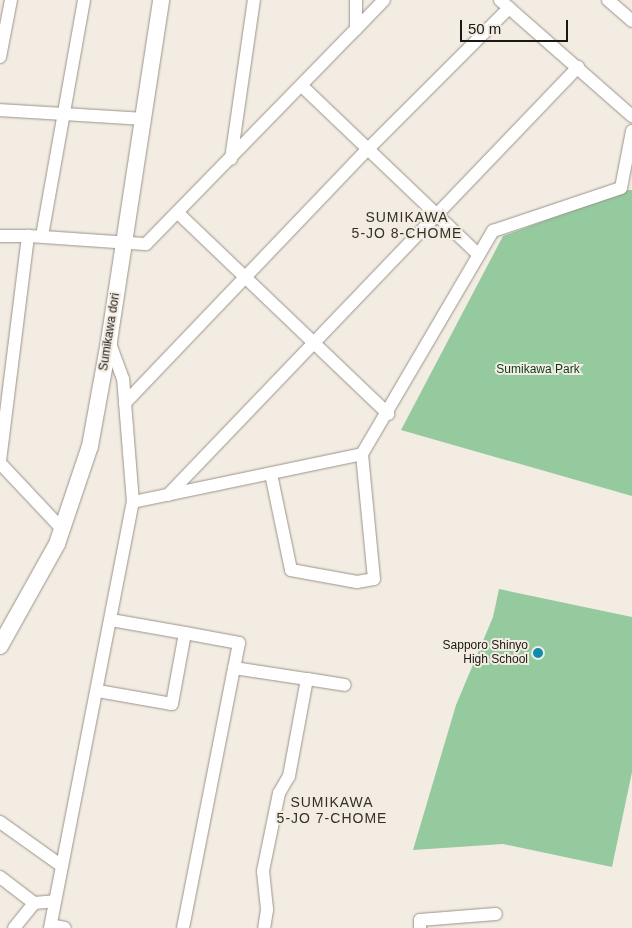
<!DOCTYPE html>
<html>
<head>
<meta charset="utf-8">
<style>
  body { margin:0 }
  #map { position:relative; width:632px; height:928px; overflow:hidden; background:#f3ece2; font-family:Arial,sans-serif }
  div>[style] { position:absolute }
  .green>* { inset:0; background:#94ca9e }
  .roads { filter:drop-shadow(0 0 1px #9a938a) drop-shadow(0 0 1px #9a938a) }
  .minor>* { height:12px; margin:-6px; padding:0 6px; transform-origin:6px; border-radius:6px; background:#fff }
  .tertiary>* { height:16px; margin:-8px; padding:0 8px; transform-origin:8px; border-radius:8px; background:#fff }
  .dots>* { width:14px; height:14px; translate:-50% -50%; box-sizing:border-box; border:2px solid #f3ece2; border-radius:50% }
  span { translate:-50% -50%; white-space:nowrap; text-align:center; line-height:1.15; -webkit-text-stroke:4px #f3ece2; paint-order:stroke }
  .street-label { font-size:12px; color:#1a1714 }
  .park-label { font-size:12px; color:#083c19 }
  .poi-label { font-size:12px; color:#1a1714 }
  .right { translate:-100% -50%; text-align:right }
  .neighbourhood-label { font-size:14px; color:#342f27; letter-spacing:1px }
  .scale { position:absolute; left:460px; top:20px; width:108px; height:22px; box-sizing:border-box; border:2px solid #1a1714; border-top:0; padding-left:6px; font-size:15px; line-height:18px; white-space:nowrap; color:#1a1714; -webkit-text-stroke:4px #f3ece2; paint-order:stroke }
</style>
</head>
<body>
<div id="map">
  <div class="green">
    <i style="clip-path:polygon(627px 190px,632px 190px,632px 496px,401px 430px,503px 236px)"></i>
    <i style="clip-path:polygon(499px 589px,632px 617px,632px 772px,612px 867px,503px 844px,413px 850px,456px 705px,493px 617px)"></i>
  </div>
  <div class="roads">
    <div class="minor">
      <i style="left:500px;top:0;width:176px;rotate:41.3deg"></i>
      <i style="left:608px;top:0;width:32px;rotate:41deg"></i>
      <i style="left:356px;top:29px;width:40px;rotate:-46deg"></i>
      <i style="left:0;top:57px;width:58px;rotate:-79.1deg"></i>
      <i style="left:303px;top:87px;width:240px;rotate:43.7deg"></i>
      <i style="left:0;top:110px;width:143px;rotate:3.6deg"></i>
      <i style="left:231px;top:159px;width:161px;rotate:-81.8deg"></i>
      <i style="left:178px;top:213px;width:291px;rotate:43.7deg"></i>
      <i style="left:0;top:236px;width:28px"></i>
      <i style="left:42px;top:236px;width:240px;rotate:-79.9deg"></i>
      <i style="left:125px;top:403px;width:350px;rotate:-46.3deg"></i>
      <i style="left:367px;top:150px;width:201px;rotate:-45deg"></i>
      <i style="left:0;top:461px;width:227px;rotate:-82.9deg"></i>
      <i style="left:28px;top:236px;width:118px;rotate:3.9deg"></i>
      <i style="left:146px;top:244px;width:301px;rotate:-45.7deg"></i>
      <i style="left:356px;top:29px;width:29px;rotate:-90deg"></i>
      <i style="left:0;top:463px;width:91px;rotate:46.8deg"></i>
      <i style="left:271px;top:474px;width:98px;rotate:78.2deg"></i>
      <i style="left:291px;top:570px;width:67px;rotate:10.3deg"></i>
      <i style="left:357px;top:582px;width:17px;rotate:-10deg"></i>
      <i style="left:374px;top:579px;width:126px;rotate:-95.5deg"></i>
      <i style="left:168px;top:495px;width:593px;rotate:-46.23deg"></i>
      <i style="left:133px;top:502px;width:234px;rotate:-11.8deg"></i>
      <i style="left:362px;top:454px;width:259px;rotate:-59.6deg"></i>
      <i style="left:493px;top:231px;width:135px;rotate:-18.6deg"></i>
      <i style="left:621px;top:188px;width:58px;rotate:-79.1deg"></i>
      <i style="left:185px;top:633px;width:55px;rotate:10.5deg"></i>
      <i style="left:239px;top:643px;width:25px;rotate:101deg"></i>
      <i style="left:234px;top:668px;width:74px;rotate:8.6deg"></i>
      <i style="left:307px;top:679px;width:99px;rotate:100.5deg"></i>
      <i style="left:289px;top:776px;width:20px;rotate:120deg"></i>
      <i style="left:279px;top:793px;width:80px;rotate:101.6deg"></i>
      <i style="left:263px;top:871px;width:39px;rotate:84deg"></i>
      <i style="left:267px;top:910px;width:18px;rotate:99deg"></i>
      <i style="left:307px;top:679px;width:38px;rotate:9deg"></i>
      <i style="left:98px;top:691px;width:75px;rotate:10deg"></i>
      <i style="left:172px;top:704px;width:72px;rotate:-79.6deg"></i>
      <i style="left:185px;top:633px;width:75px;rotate:-170deg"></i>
      <i style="left:0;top:822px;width:76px;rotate:35.4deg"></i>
      <i style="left:0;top:877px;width:43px;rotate:37.4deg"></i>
      <i style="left:34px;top:903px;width:21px;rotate:-5deg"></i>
      <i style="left:51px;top:925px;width:14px;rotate:12deg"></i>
      <i style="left:14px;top:928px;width:32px;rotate:-51deg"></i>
      <i style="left:50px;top:928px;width:434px;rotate:-79deg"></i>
      <i style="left:133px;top:502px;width:123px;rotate:-94.6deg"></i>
      <i style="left:123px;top:379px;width:40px;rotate:-110.2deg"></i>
      <i style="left:183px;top:928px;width:265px;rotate:-78.9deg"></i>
      <i style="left:420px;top:928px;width:8px;rotate:-90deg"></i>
      <i style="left:420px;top:920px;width:76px;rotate:-4.5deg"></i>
    </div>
    <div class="tertiary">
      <i style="left:0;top:646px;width:117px;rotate:-60.8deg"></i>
      <i style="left:57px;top:544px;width:103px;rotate:-71.4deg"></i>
      <i style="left:90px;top:446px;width:107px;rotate:-79.7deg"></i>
      <i style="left:109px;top:341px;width:345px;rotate:-81.3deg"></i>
    </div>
  </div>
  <div class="dots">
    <i style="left:538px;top:653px;background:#0b8ead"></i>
  </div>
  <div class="street-label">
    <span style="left:110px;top:332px;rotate:-81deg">Sumikawa dori</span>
  </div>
  <div class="park-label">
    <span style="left:538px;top:370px">Sumikawa Park</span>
  </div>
  <div class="poi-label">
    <span class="right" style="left:528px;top:653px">Sapporo Shinyo<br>High School</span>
  </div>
  <div class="neighbourhood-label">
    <span style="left:407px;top:225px">SUMIKAWA<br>5-JO 8-CHOME</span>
    <span style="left:332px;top:810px">SUMIKAWA<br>5-JO 7-CHOME</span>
  </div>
  <div class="scale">50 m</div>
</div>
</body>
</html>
